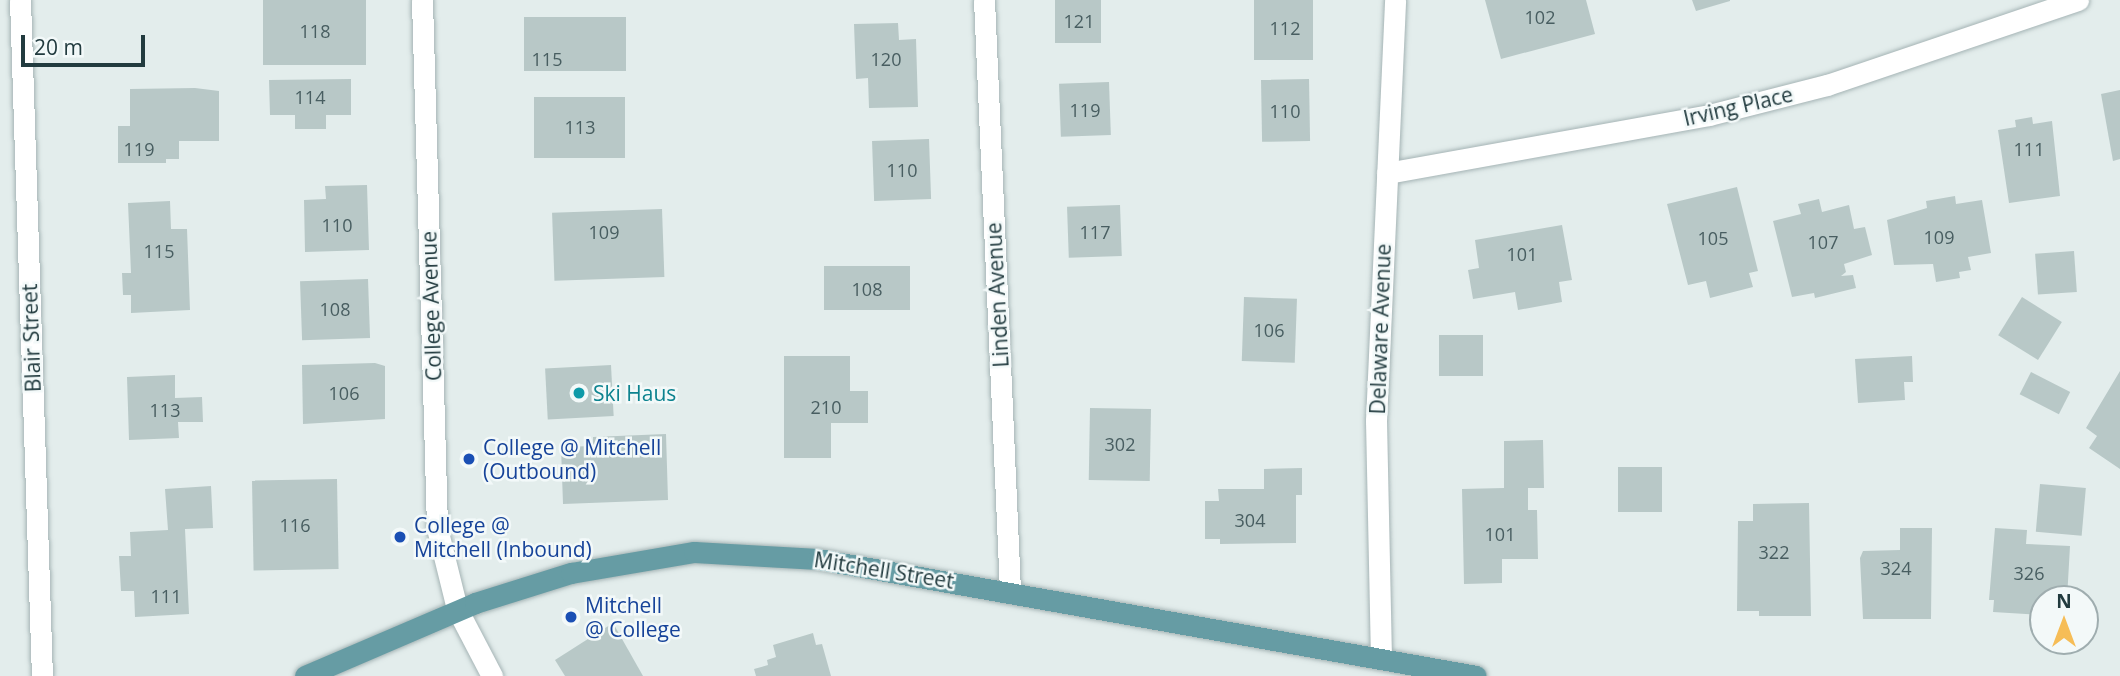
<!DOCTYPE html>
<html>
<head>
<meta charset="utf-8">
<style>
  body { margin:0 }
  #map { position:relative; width:2120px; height:676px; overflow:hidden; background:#e3edec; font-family:"Open Sans",sans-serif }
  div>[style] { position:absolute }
  .building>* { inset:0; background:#b8c8c7; transform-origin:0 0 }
  .roads { filter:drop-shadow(0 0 2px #a5b4b5) drop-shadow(0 0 2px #a5b4b5) }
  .street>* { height:21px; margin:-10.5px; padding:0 10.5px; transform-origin:10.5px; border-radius:10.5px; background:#fff }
  .secondary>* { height:21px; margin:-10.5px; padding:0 10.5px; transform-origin:10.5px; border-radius:10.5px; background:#fff }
  .primary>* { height:21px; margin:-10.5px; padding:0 10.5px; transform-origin:10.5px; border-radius:10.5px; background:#669ca4 }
  .dots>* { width:19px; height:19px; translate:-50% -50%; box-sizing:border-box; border:4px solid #f3f9f9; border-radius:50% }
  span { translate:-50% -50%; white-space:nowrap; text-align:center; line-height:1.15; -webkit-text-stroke:5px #f3f9f9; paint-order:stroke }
  .number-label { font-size:18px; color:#485e61 }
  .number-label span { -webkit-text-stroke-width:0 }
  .street-label { font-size:21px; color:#223b3f }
  .culture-label { font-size:21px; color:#0d838f }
  .left { translate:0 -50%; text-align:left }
  .transit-label { font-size:21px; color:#164399 }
  .north { position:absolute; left:2029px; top:585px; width:70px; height:70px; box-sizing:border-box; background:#f3f9f9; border:2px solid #9fadaf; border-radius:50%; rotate:0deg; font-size:19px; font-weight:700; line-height:28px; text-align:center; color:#223b3f }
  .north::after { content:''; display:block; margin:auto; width:24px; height:32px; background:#f6bd57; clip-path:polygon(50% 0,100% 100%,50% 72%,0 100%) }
  .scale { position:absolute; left:21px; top:35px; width:124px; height:32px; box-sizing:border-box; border:4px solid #223b3f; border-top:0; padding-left:9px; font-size:21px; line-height:24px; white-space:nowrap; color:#223b3f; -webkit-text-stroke:5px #f3f9f9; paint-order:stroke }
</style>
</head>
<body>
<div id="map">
  <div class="building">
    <i style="left:263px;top:0;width:103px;height:65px"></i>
    <i style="left:1055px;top:0;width:46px;height:43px"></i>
    <i style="left:1254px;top:0;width:59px;height:60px"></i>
    <i style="clip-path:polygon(1485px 0,1586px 0,1595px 34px,1501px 59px)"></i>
    <i style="clip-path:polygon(1692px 0,1730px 0,1730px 1px,1696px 11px)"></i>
    <i style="left:524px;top:17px;width:102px;height:54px"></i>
    <i style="clip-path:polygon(898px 23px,899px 40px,916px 39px,918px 107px,869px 108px,868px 78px,856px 79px,854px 24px)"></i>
    <i style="clip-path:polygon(351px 79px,351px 115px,326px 115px,326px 129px,295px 129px,295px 115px,270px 115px,269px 80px)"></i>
    <i style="left:1309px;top:79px;width:62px;height:48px;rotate:89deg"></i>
    <i style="left:1109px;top:82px;width:53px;height:50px;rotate:88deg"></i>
    <i style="clip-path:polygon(195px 88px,219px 91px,219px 141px,179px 141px,179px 159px,166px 159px,166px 163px,118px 163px,118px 126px,130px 126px,130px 89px)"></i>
    <i style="clip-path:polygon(2120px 90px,2120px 159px,2113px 161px,2101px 94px)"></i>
    <i style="left:534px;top:97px;width:91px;height:61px"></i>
    <i style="clip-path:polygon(2032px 117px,2033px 124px,2052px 121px,2060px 196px,2009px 203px,1998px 130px,2016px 127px,2015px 120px)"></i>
    <i style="left:929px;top:139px;width:60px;height:57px;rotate:88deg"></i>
    <i style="clip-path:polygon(367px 185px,369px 250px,305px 252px,304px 200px,326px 199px,325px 186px)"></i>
    <i style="clip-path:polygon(1737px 187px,1758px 271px,1749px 273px,1753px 287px,1710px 298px,1706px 281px,1688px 285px,1667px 204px)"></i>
    <i style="clip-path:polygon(1955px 196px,1956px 204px,1982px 200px,1991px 253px,1968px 257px,1971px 270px,1959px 272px,1960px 278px,1936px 282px,1933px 264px,1894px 265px,1887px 220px,1927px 208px,1926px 201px)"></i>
    <i style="clip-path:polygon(1819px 199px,1822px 212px,1849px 205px,1854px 229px,1865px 227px,1872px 255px,1844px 264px,1846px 272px,1841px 276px,1853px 275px,1856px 288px,1815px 298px,1814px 293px,1792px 297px,1773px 221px,1801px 214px,1798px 204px)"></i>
    <i style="clip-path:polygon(170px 201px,171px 229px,187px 229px,190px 310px,131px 313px,131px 295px,123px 295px,122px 273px,131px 273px,128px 203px)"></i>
    <i style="left:1120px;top:205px;width:51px;height:53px;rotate:88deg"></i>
    <i style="left:662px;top:209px;width:68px;height:110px;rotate:88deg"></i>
    <i style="clip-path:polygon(1562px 225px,1572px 280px,1559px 282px,1562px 302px,1518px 310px,1515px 292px,1473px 299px,1468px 270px,1479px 268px,1475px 240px)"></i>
    <i style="left:2074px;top:251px;width:41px;height:39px;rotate:86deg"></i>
    <i style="left:910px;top:266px;width:44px;height:86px;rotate:90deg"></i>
    <i style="left:368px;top:279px;width:59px;height:68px;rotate:88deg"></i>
    <i style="left:1244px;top:297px;width:53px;height:64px;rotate:2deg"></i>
    <i style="left:2022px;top:297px;width:47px;height:45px;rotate:32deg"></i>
    <i style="left:1439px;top:335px;width:44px;height:41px"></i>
    <i style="clip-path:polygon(784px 356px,850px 356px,850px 391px,868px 391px,868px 423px,831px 423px,831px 458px,784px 458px)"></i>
    <i style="clip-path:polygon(1912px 356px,1913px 382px,1904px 382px,1905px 400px,1858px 403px,1855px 359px)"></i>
    <i style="clip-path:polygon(375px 363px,385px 366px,385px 419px,303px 424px,302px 365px)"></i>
    <i style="left:611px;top:365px;width:51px;height:66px;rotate:87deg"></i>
    <i style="clip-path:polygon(2120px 371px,2120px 469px,2089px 448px,2097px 436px,2086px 428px)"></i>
    <i style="left:2031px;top:372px;width:44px;height:25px;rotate:27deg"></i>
    <i style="clip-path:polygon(175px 375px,175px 398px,202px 397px,203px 422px,178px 422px,179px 438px,129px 440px,127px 377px)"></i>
    <i style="left:1090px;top:408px;width:61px;height:72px;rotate:1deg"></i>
    <i style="clip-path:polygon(666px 434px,668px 500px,563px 504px,561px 447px,593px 446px,593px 437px)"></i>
    <i style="clip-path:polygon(1543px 440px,1544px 488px,1528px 488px,1528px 510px,1537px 510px,1538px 559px,1502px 559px,1502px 583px,1464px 584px,1462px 489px,1504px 488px,1504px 441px)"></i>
    <i style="left:1618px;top:467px;width:44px;height:45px"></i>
    <i style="clip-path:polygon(1302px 468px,1302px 495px,1296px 495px,1296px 543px,1220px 544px,1220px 539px,1205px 539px,1205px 501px,1219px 501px,1218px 489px,1264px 489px,1264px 469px)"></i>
    <i style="left:337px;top:479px;width:90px;height:85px;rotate:89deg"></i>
    <i style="left:2040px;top:484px;width:46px;height:48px;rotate:5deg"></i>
    <i style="clip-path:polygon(211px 486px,213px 528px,185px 529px,189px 614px,135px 617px,134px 591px,121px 591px,119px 556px,131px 556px,130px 532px,168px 530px,165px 489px)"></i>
    <i style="clip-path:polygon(1809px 503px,1811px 616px,1759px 616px,1759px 611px,1737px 611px,1738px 521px,1753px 521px,1753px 504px)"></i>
    <i style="clip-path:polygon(1900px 528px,1932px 528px,1931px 619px,1863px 619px,1860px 558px,1863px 551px,1900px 550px)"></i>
    <i style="clip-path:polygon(1995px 528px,2027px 530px,2026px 544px,2070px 546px,2067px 599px,2043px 599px,2043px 615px,1993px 612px,1994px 600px,1989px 600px)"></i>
    <i style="clip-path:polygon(613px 623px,643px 676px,565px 676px,555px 660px)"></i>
    <i style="clip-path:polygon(813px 633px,816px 645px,822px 644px,831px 676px,756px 676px,754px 669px,768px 665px,767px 660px,776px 657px,773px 645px)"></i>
  </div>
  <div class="roads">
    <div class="street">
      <i style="left:20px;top:0;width:676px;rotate:88.14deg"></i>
      <i style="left:984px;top:0;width:592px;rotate:87.48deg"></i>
      <i style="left:1387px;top:173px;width:327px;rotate:-10.2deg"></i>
      <i style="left:1709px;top:115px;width:122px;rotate:-14.3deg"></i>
      <i style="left:1827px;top:85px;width:265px;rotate:-18.7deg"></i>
      <i style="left:457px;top:609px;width:76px;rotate:62.4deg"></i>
      <i style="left:1381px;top:659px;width:238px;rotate:-91.2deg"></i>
      <i style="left:1376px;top:421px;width:421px;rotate:-87.4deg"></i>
    </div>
    <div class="secondary">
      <i style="left:422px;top:0;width:528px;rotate:88.37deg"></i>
      <i style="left:437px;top:528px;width:83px;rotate:76.1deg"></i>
    </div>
    <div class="primary">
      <i style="left:305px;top:676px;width:185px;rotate:-23.2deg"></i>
      <i style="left:475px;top:603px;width:101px;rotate:-17.4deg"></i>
      <i style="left:571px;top:573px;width:125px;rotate:-9.7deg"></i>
      <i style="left:694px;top:552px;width:124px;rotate:3.2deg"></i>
      <i style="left:818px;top:559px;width:668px;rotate:10.08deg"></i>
    </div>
  </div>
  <div class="dots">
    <i style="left:579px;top:393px;background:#0f9aa8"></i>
    <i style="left:469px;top:459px;background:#1a4fb4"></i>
    <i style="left:400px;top:537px;background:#1a4fb4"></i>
    <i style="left:571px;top:617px;background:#1a4fb4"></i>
  </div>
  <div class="number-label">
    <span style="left:1540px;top:17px">102</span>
    <span style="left:1079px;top:21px">121</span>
    <span style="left:1285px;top:28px">112</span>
    <span style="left:315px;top:31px">118</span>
    <span style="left:547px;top:59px">115</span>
    <span style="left:886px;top:59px">120</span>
    <span style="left:310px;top:97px">114</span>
    <span style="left:1085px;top:110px">119</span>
    <span style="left:1285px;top:111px">110</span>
    <span style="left:580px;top:127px">113</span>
    <span style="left:139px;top:149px">119</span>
    <span style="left:2029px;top:149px">111</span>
    <span style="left:902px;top:170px">110</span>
    <span style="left:337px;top:225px">110</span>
    <span style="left:604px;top:232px">109</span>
    <span style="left:1095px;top:232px">117</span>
    <span style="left:1939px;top:237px">109</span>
    <span style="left:1713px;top:238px">105</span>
    <span style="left:1823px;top:242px">107</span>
    <span style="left:159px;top:251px">115</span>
    <span style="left:1522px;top:254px">101</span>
    <span style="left:867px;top:289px">108</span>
    <span style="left:335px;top:309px">108</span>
    <span style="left:1269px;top:330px">106</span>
    <span style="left:344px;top:393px">106</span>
    <span style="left:826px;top:407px">210</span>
    <span style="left:165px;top:410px">113</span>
    <span style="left:1120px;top:444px">302</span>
    <span style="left:1250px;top:520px">304</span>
    <span style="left:295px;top:525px">116</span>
    <span style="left:1500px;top:534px">101</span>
    <span style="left:1774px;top:552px">322</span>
    <span style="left:1896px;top:568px">324</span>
    <span style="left:2029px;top:573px">326</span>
    <span style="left:166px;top:596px">111</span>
  </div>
  <div class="street-label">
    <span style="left:1738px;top:106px;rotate:-13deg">Irving Place</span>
    <span style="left:997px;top:295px;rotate:-93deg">Linden Avenue</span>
    <span style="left:431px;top:306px;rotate:-92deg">College Avenue</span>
    <span style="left:1380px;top:329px;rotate:-88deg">Delaware Avenue</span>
    <span style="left:31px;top:338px;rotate:-92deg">Blair Street</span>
    <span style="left:884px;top:570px;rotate:9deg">Mitchell Street</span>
  </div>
  <div class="culture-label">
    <span class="left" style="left:593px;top:393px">Ski Haus</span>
  </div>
  <div class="transit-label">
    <span class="left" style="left:483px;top:459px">College @ Mitchell<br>(Outbound)</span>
    <span class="left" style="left:414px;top:537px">College @<br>Mitchell (Inbound)</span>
    <span class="left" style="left:585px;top:617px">Mitchell<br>@ College</span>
  </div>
  <div class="north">N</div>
  <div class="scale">20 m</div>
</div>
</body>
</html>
